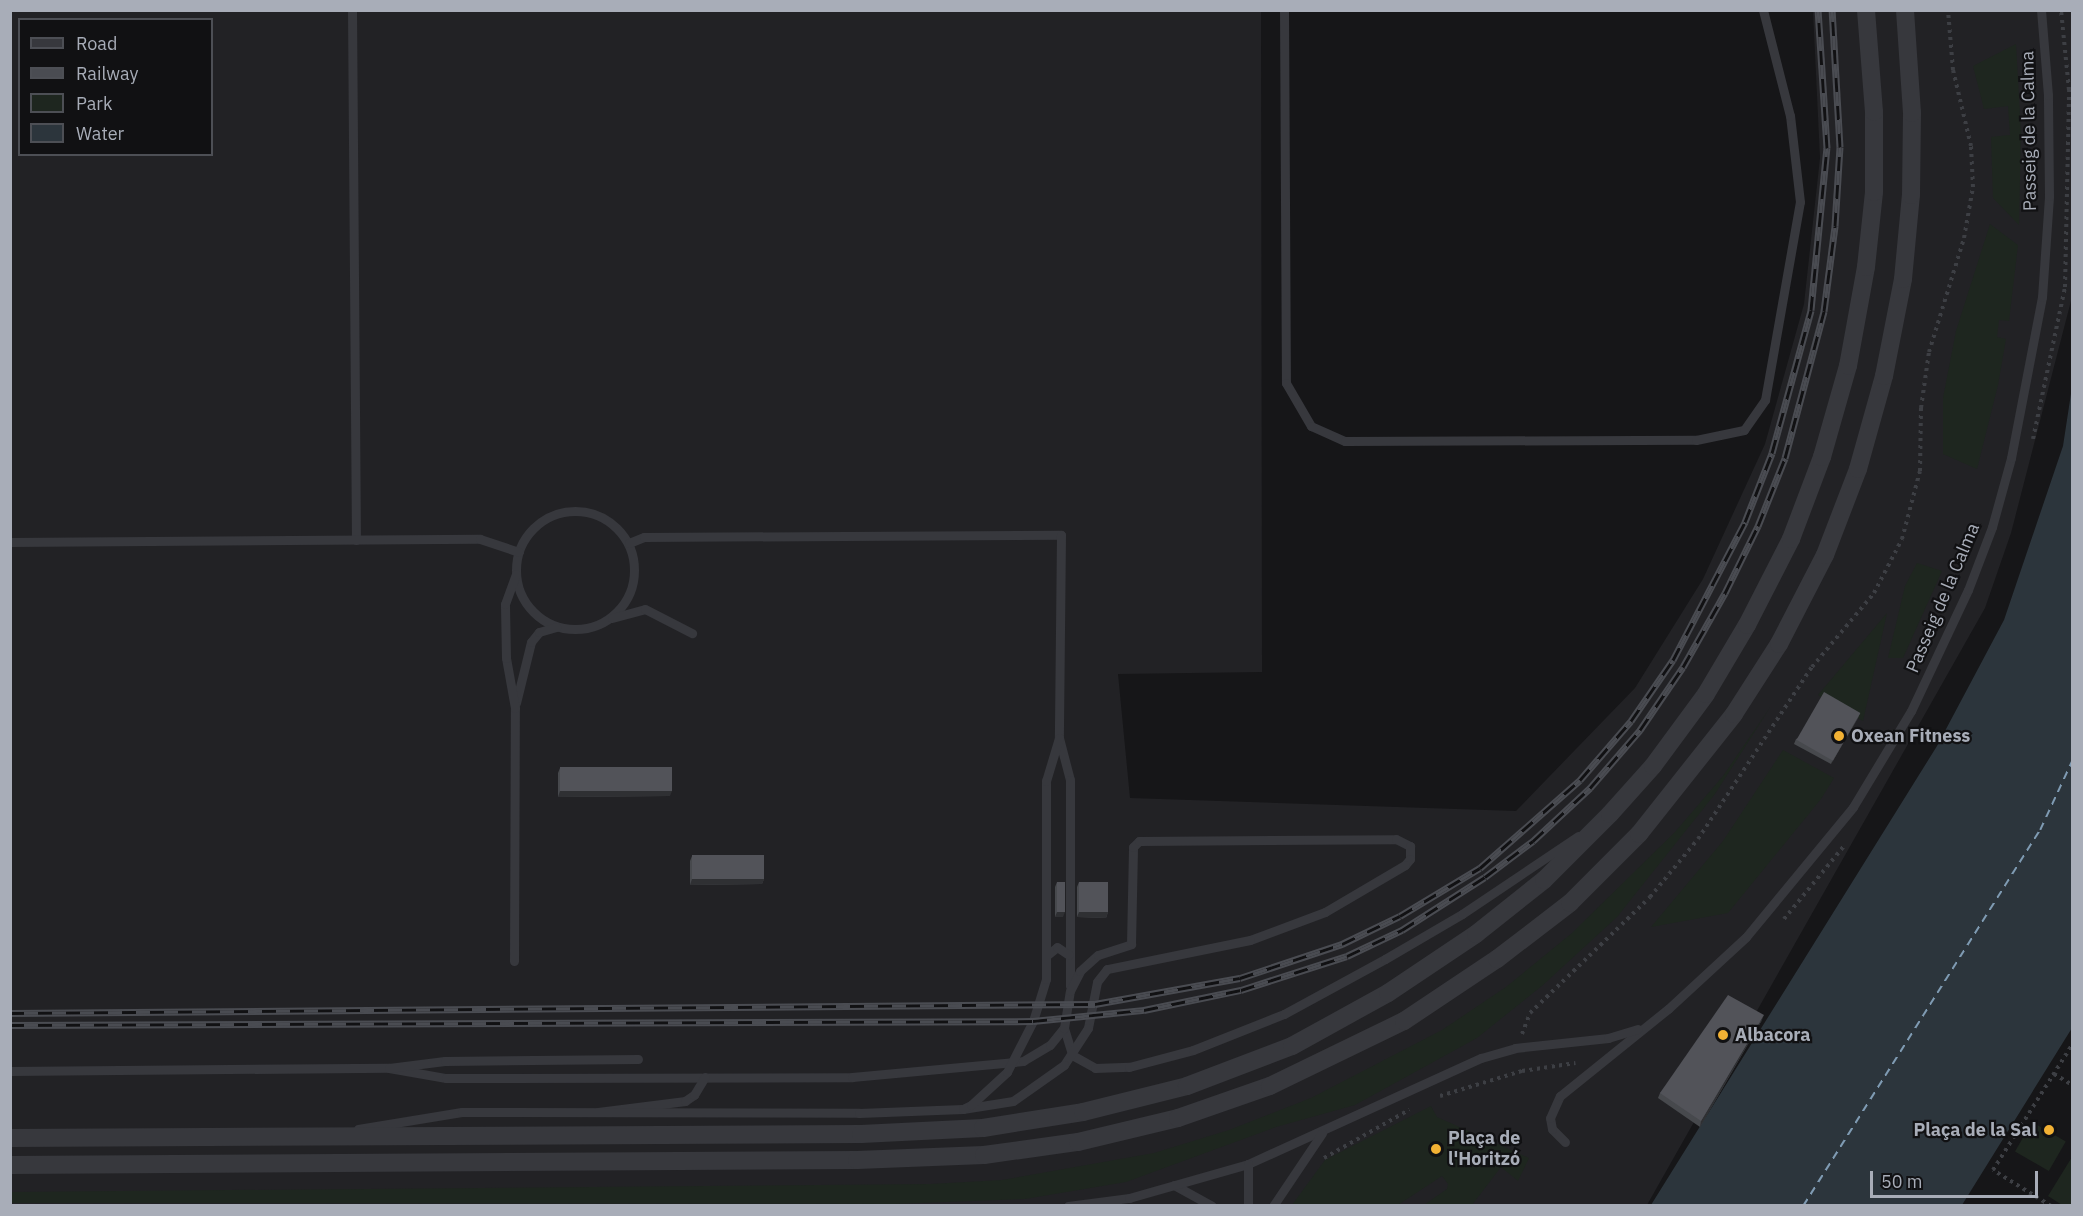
<!DOCTYPE html>
<html>
<head>
<meta charset="utf-8">
<style>
  body { margin:0 }
  #map { position:relative; width:2083px; height:1216px; overflow:hidden; background:#161618; font-family:"IBM Plex Sans",sans-serif }
  div>[style] { position:absolute }
  .built>* { inset:0; background:#222225 }
  .green>* { inset:0; background:#1e261f; transform-origin:0 0 }
  .water>* { inset:0; background:#2c353c }
  .ferry>* { height:1.5px; margin-top:-0.75px; transform-origin:0; background:repeating-linear-gradient(90deg,#7f9bb3 0 8px,transparent 0 14px) }
  .path>* { height:4px; margin-top:-2px; transform-origin:0; background:repeating-linear-gradient(90deg,#3d3f44 0 3px,transparent 0 7.5px) }
  .lane>* { height:9px; margin:-4.5px; padding:0 4.5px; transform-origin:4.5px; border-radius:4.5px; background:#37383d }
  .lane>.ring { margin:-4.5px; padding:0; box-sizing:content-box; background:none; border:9px solid #37383d; border-radius:50% }
  .street>* { height:18px; margin:-9px; padding:0 9px; transform-origin:9px; border-radius:9px; background:#37383d }
  .rail>* { height:7px; margin-top:-3.5px; transform-origin:0; background:repeating-linear-gradient(90deg,#111113 0 14px,#4a4c52 0 28px); box-sizing:border-box; border-block:2px solid #4a4c52 }
  .wall>* { inset:0; background:#47494d }
  .shaded-wall>* { inset:0; background:#2f3033 }
  .building>* { inset:0; background:#525359; transform-origin:0 0 }
  .dots>* { width:16px; height:16px; translate:-50% -50%; box-sizing:border-box; border:3px solid #111113; border-radius:50% }
  span { translate:-50% -50%; white-space:nowrap; text-align:center; line-height:1.15; -webkit-text-stroke:4.5px #111113; paint-order:stroke }
  .street-label { font-size:18px; color:#a8adb8 }
  .poi-label { font-size:18px; color:#a8adb8; font-weight:700 }
  .left { translate:0 -50%; text-align:left }
  .right { translate:-100% -50%; text-align:right }
  .frame { position:absolute; inset:0; border:12px solid #a8adb8; pointer-events:none }
  .legend { position:absolute; left:18px; top:18px; width:195px; height:138px; box-sizing:border-box; background:#111113; border:2px solid #4d4f55; margin:0; padding:8px 10px; list-style:none; font-size:18px; color:#a8adb8 }
  .legend li { display:flex; align-items:center; gap:12px; height:30px }
  .legend b { width:30px; border:2px solid #4d4f55 }
  .scale { position:absolute; left:1870px; top:1171px; width:168px; height:27px; box-sizing:border-box; border:3px solid #a8adb8; border-top:0; padding-left:8px; font-size:18px; line-height:21px; white-space:nowrap; color:#a8adb8; -webkit-text-stroke:4px #111113; paint-order:stroke }
</style>
</head>
<body>
<div id="map">
  <div class="built">
    <i style="clip-path:polygon(evenodd,10px 11px,1261px 11px,1262px 672px,1118px 674px,1130px 798px,1516px 811px,1635px 688px,1703px 579px,1765px 444px,1804px 304px,1820px 158px,1813px 11px,2072px 11px,2072px 297px,2011px 533px,1985px 608px,1647px 1205px,11px 1205px,10px 11px,20px 20px,212px 20px,212px 154px,20px 154px,20px 20px)"></i>
  </div>
  <div class="green">
    <i style="clip-path:polygon(2016px 44px,2021px 132px,2019px 225px,1993px 198px,1991px 137px,2010px 135px,2008px 106px,1984px 109px,1973px 66px)"></i>
    <i style="clip-path:polygon(1990px 224px,2018px 245px,2009px 321px,1999px 320px,1997px 337px,2006px 339px,1998px 385px,1977px 469px,1943px 454px,1943px 398px,1956px 331px)"></i>
    <i style="clip-path:polygon(1917px 563px,1942px 571px,1903px 658px,1888px 658px,1905px 586px)"></i>
    <i style="clip-path:polygon(1887px 613px,1863px 721px,1818px 695px)"></i>
    <i style="clip-path:polygon(1771px 706px,1715px 794px,1617px 917px,1543px 985px,1477px 1038px,1355px 1105px,1276px 1127px,1126px 1182px,1025px 1199px,895px 1204px,11px 1203px,11px 1192px,930px 1184px,1002px 1180px,1154px 1153px,1229px 1130px,1311px 1098px,1442px 1030px,1506px 987px,1572px 933px,1675px 832px,1723px 776px)"></i>
    <i style="clip-path:polygon(1783px 750px,1834px 778px,1821px 799px,1728px 913px,1651px 927px,1723px 841px)"></i>
    <i style="clip-path:polygon(1431px 1106px,1437px 1117px,1529px 1158px,1518px 1181px,1501px 1167px,1472px 1205px,1424px 1205px,1447px 1189px,1448px 1184px,1442px 1176px,1398px 1205px,1292px 1205px,1325px 1160px)"></i>
    <i style="left:2032px;top:1122px;width:39px;height:34px;rotate:30deg"></i>
    <i style="clip-path:polygon(2072px 1157px,2072px 1205px,2062px 1205px,2048px 1196px)"></i>
  </div>
  <div class="water">
    <i style="clip-path:polygon(2072px 387px,2072px 1028px,1962px 1205px,1651px 1205px,1937px 746px,2004px 620px,2063px 446px)"></i>
  </div>
  <div class="ferry">
    <i style="left:1803px;top:1206px;width:444px;rotate:-57.8deg"></i>
    <i style="left:2040px;top:830px;width:76px;rotate:-65.1deg"></i>
  </div>
  <div class="path">
    <i style="left:2033px;top:439px;width:155px;rotate:-78.1deg"></i>
    <i style="left:2065px;top:287px;width:197px;rotate:-88.8deg"></i>
    <i style="left:2069px;top:90px;width:80px;rotate:-95.7deg"></i>
    <i style="left:1784px;top:919px;width:94px;rotate:-50.6deg"></i>
    <i style="left:1522px;top:1034px;width:22px;rotate:-69deg"></i>
    <i style="left:1530px;top:1013px;width:167px;rotate:-44deg"></i>
    <i style="left:1650px;top:897px;width:75px;rotate:-50.4deg"></i>
    <i style="left:1698px;top:839px;width:206px;rotate:-56.5deg"></i>
    <i style="left:1812px;top:667px;width:97px;rotate:-50deg"></i>
    <i style="left:1874px;top:593px;width:61px;rotate:-62.6deg"></i>
    <i style="left:1902px;top:539px;width:70px;rotate:-75.2deg"></i>
    <i style="left:1920px;top:471px;width:63px;rotate:-89.1deg"></i>
    <i style="left:1921px;top:408px;width:57px;rotate:-81.9deg"></i>
    <i style="left:1929px;top:352px;width:119px;rotate:-72.9deg"></i>
    <i style="left:1964px;top:238px;width:52px;rotate:-80deg"></i>
    <i style="left:1973px;top:187px;width:41px;rotate:-92.8deg"></i>
    <i style="left:1971px;top:146px;width:78px;rotate:-103.3deg"></i>
    <i style="left:1953px;top:70px;width:60px;rotate:-94.8deg"></i>
    <i style="left:2054px;top:1074px;width:21px;rotate:31deg"></i>
    <i style="left:1440px;top:1096px;width:86px;rotate:-17deg"></i>
    <i style="left:1522px;top:1071px;width:54px;rotate:-8.6deg"></i>
    <i style="left:1324px;top:1158px;width:98px;rotate:-29.5deg"></i>
    <i style="left:2051px;top:1206px;width:68px;rotate:-148.2deg"></i>
    <i style="left:1993px;top:1170px;width:148px;rotate:-57.7deg"></i>
  </div>
  <div class="lane">
    <i style="left:352px;top:10px;width:530px;rotate:89.57deg"></i>
    <i style="left:1284px;top:10px;width:373px;rotate:89.7deg"></i>
    <i style="left:1286px;top:383px;width:50px;rotate:59.8deg"></i>
    <i style="left:1311px;top:426px;width:37px;rotate:24deg"></i>
    <i style="left:1345px;top:441px;width:351px;rotate:-0.2deg"></i>
    <i style="left:1696px;top:440px;width:49px;rotate:-11.8deg"></i>
    <i style="left:1744px;top:430px;width:37px;rotate:-55deg"></i>
    <i style="left:1765px;top:400px;width:201px;rotate:-80deg"></i>
    <i style="left:1800px;top:202px;width:87px;rotate:-96.6deg"></i>
    <i style="left:1790px;top:116px;width:109px;rotate:-104.3deg"></i>
    <i class="ring" style="left:516px;top:511px;width:109px;height:109px"></i>
    <i style="left:10px;top:542px;width:470px;rotate:-0.4deg"></i>
    <i style="left:480px;top:539px;width:41px;rotate:18.4deg"></i>
    <i style="left:629px;top:543px;width:16px;rotate:-22deg"></i>
    <i style="left:644px;top:537px;width:417px;rotate:-0.3deg"></i>
    <i style="left:1061px;top:535px;width:203px;rotate:90.6deg"></i>
    <i style="left:1059px;top:738px;width:43px;rotate:75.3deg"></i>
    <i style="left:1070px;top:780px;width:206px;rotate:90deg"></i>
    <i style="left:612px;top:618px;width:34px;rotate:-15deg"></i>
    <i style="left:645px;top:609px;width:53px;rotate:27.1deg"></i>
    <i style="left:516px;top:703px;width:63px;rotate:-76.2deg"></i>
    <i style="left:531px;top:642px;width:13px;rotate:-51deg"></i>
    <i style="left:539px;top:632px;width:18px;rotate:-16deg"></i>
    <i style="left:1046px;top:956px;width:14px;rotate:-39deg"></i>
    <i style="left:1057px;top:947px;width:14px;rotate:34deg"></i>
    <i style="left:514px;top:961px;width:253px;rotate:-89.8deg"></i>
    <i style="left:515px;top:708px;width:51px;rotate:-100.2deg"></i>
    <i style="left:506px;top:658px;width:54px;rotate:-91.1deg"></i>
    <i style="left:505px;top:604px;width:32px;rotate:-70deg"></i>
    <i style="left:1064px;top:1028px;width:28px;rotate:73deg"></i>
    <i style="left:1072px;top:1055px;width:26px;rotate:29deg"></i>
    <i style="left:1095px;top:1068px;width:34px;rotate:-2deg"></i>
    <i style="left:1129px;top:1067px;width:66px;rotate:-14.9deg"></i>
    <i style="left:1193px;top:1050px;width:98px;rotate:-21.6deg"></i>
    <i style="left:1284px;top:1014px;width:115px;rotate:-28.6deg"></i>
    <i style="left:1385px;top:959px;width:89px;rotate:-30.3deg"></i>
    <i style="left:1462px;top:914px;width:140px;rotate:-33.9deg"></i>
    <i style="left:389px;top:1068px;width:58px;rotate:10deg"></i>
    <i style="left:446px;top:1078px;width:406px;rotate:-0.1deg"></i>
    <i style="left:852px;top:1077px;width:172px;rotate:-5.3deg"></i>
    <i style="left:1023px;top:1061px;width:31px;rotate:-31deg"></i>
    <i style="left:1050px;top:1045px;width:22px;rotate:-51deg"></i>
    <i style="left:1064px;top:1028px;width:37px;rotate:-81deg"></i>
    <i style="left:1070px;top:991px;width:22px;rotate:-63deg"></i>
    <i style="left:1080px;top:971px;width:24px;rotate:-42deg"></i>
    <i style="left:1098px;top:955px;width:35px;rotate:-18deg"></i>
    <i style="left:1131px;top:944px;width:97px;rotate:-88.8deg"></i>
    <i style="left:1133px;top:847px;width:8px;rotate:-45deg"></i>
    <i style="left:1139px;top:841px;width:257px;rotate:-0.4deg"></i>
    <i style="left:1396px;top:839px;width:16px;rotate:27deg"></i>
    <i style="left:1410px;top:846px;width:13px;rotate:90deg"></i>
    <i style="left:1410px;top:859px;width:8px;rotate:130deg"></i>
    <i style="left:1405px;top:865px;width:93px;rotate:149.6deg"></i>
    <i style="left:1325px;top:912px;width:80px;rotate:159.5deg"></i>
    <i style="left:1250px;top:940px;width:146px;rotate:168.5deg"></i>
    <i style="left:1107px;top:969px;width:16px;rotate:128deg"></i>
    <i style="left:1097px;top:982px;width:47px;rotate:101.1deg"></i>
    <i style="left:1088px;top:1028px;width:44px;rotate:123deg"></i>
    <i style="left:1064px;top:1065px;width:62px;rotate:144.8deg"></i>
    <i style="left:1013px;top:1101px;width:51px;rotate:170.9deg"></i>
    <i style="left:10px;top:1071px;width:379px;rotate:-0.5deg"></i>
    <i style="left:389px;top:1068px;width:56px;rotate:-7.1deg"></i>
    <i style="left:445px;top:1061px;width:193px;rotate:-0.6deg"></i>
    <i style="left:598px;top:1112px;width:88px;rotate:-7.2deg"></i>
    <i style="left:685px;top:1101px;width:11px;rotate:-34deg"></i>
    <i style="left:694px;top:1095px;width:21px;rotate:-59deg"></i>
    <i style="left:358px;top:1129px;width:105px;rotate:-9.3deg"></i>
    <i style="left:462px;top:1112px;width:397px;rotate:0.1deg"></i>
    <i style="left:859px;top:1113px;width:104px;rotate:-2.2deg"></i>
    <i style="left:963px;top:1109px;width:9px;rotate:-27deg"></i>
    <i style="left:971px;top:1105px;width:49px;rotate:-42.5deg"></i>
    <i style="left:1007px;top:1072px;width:57px;rotate:-63deg"></i>
    <i style="left:1033px;top:1021px;width:44px;rotate:-72.8deg"></i>
    <i style="left:1046px;top:979px;width:198px;rotate:-90deg"></i>
    <i style="left:1046px;top:781px;width:45px;rotate:-73.2deg"></i>
    <i style="left:1565px;top:1142px;width:18px;rotate:-135deg"></i>
    <i style="left:1552px;top:1129px;width:11px;rotate:-100deg"></i>
    <i style="left:1550px;top:1118px;width:24px;rotate:-66deg"></i>
    <i style="left:1560px;top:1096px;width:139px;rotate:-38.9deg"></i>
    <i style="left:1668px;top:1009px;width:106px;rotate:-42.7deg"></i>
    <i style="left:1746px;top:937px;width:168px;rotate:-50.5deg"></i>
    <i style="left:1853px;top:807px;width:112px;rotate:-58.9deg"></i>
    <i style="left:1911px;top:711px;width:134px;rotate:-64.8deg"></i>
    <i style="left:1968px;top:590px;width:67px;rotate:-69.1deg"></i>
    <i style="left:1992px;top:527px;width:72px;rotate:-74.6deg"></i>
    <i style="left:2011px;top:458px;width:164px;rotate:-79.1deg"></i>
    <i style="left:2042px;top:297px;width:101px;rotate:-86deg"></i>
    <i style="left:2049px;top:196px;width:101px;rotate:-90.6deg"></i>
    <i style="left:2048px;top:95px;width:85px;rotate:-94.7deg"></i>
    <i style="left:1174px;top:1185px;width:43px;rotate:28.9deg"></i>
    <i style="left:1068px;top:1206px;width:62px;rotate:-7.5deg"></i>
    <i style="left:1129px;top:1198px;width:124px;rotate:-15.9deg"></i>
    <i style="left:1248px;top:1164px;width:256px;rotate:-24.5deg"></i>
    <i style="left:1481px;top:1058px;width:35px;rotate:-16deg"></i>
    <i style="left:1515px;top:1048px;width:94px;rotate:-6.1deg"></i>
    <i style="left:1608px;top:1038px;width:31px;rotate:-17deg"></i>
    <i style="left:1248px;top:1206px;width:42px;rotate:-90deg"></i>
    <i style="left:1273px;top:1206px;width:88px;rotate:-56.1deg"></i>
  </div>
  <div class="street">
    <i style="left:10px;top:1138px;width:851px;rotate:-0.27deg"></i>
    <i style="left:861px;top:1134px;width:122px;rotate:-2.8deg"></i>
    <i style="left:983px;top:1128px;width:101px;rotate:-9.1deg"></i>
    <i style="left:1083px;top:1112px;width:107px;rotate:-14deg"></i>
    <i style="left:1187px;top:1086px;width:112px;rotate:-20.9deg"></i>
    <i style="left:1292px;top:1046px;width:110px;rotate:-28.9deg"></i>
    <i style="left:1388px;top:993px;width:106px;rotate:-33.8deg"></i>
    <i style="left:1476px;top:934px;width:87px;rotate:-38.5deg"></i>
    <i style="left:1544px;top:880px;width:93px;rotate:-45deg"></i>
    <i style="left:1610px;top:814px;width:64px;rotate:-48.1deg"></i>
    <i style="left:1653px;top:766px;width:89px;rotate:-53.6deg"></i>
    <i style="left:1706px;top:694px;width:80px;rotate:-59.3deg"></i>
    <i style="left:1747px;top:625px;width:97px;rotate:-62.9deg"></i>
    <i style="left:1791px;top:539px;width:88px;rotate:-69.3deg"></i>
    <i style="left:1822px;top:457px;width:95px;rotate:-74.1deg"></i>
    <i style="left:1848px;top:366px;width:101px;rotate:-79.7deg"></i>
    <i style="left:1866px;top:267px;width:75px;rotate:-83.9deg"></i>
    <i style="left:1874px;top:192px;width:80px;rotate:-90deg"></i>
    <i style="left:1874px;top:112px;width:102px;rotate:-94.5deg"></i>
    <i style="left:10px;top:1165px;width:847px;rotate:-0.34deg"></i>
    <i style="left:857px;top:1160px;width:127px;rotate:-2.3deg"></i>
    <i style="left:984px;top:1155px;width:95px;rotate:-7.9deg"></i>
    <i style="left:1078px;top:1142px;width:103px;rotate:-13.5deg"></i>
    <i style="left:1178px;top:1118px;width:97px;rotate:-19.2deg"></i>
    <i style="left:1270px;top:1086px;width:149px;rotate:-25.9deg"></i>
    <i style="left:1404px;top:1021px;width:112px;rotate:-33.7deg"></i>
    <i style="left:1497px;top:959px;width:92px;rotate:-37.5deg"></i>
    <i style="left:1570px;top:903px;width:98px;rotate:-45deg"></i>
    <i style="left:1639px;top:834px;width:153px;rotate:-51.6deg"></i>
    <i style="left:1734px;top:714px;width:83px;rotate:-57.3deg"></i>
    <i style="left:1779px;top:644px;width:100px;rotate:-62.7deg"></i>
    <i style="left:1825px;top:555px;width:92px;rotate:-69deg"></i>
    <i style="left:1858px;top:469px;width:97px;rotate:-74.4deg"></i>
    <i style="left:1884px;top:376px;width:99px;rotate:-78.9deg"></i>
    <i style="left:1903px;top:279px;width:84px;rotate:-84.6deg"></i>
    <i style="left:1911px;top:195px;width:82px;rotate:-89.3deg"></i>
    <i style="left:1912px;top:113px;width:103px;rotate:-93.9deg"></i>
  </div>
  <div class="rail">
    <i style="left:10px;top:1013px;width:1085px;rotate:-0.48deg"></i>
    <i style="left:1095px;top:1004px;width:147px;rotate:-10.2deg"></i>
    <i style="left:1240px;top:978px;width:108px;rotate:-18.4deg"></i>
    <i style="left:1342px;top:944px;width:64px;rotate:-25.8deg"></i>
    <i style="left:1400px;top:916px;width:93px;rotate:-31deg"></i>
    <i style="left:1480px;top:868px;width:133px;rotate:-41.3deg"></i>
    <i style="left:1580px;top:780px;width:78px;rotate:-49.2deg"></i>
    <i style="left:1631px;top:721px;width:74px;rotate:-55.5deg"></i>
    <i style="left:1673px;top:660px;width:156px;rotate:-62.4deg"></i>
    <i style="left:1745px;top:522px;width:74px;rotate:-68.6deg"></i>
    <i style="left:1772px;top:453px;width:148px;rotate:-74.7deg"></i>
    <i style="left:1811px;top:310px;width:163px;rotate:-84.4deg"></i>
    <i style="left:1827px;top:148px;width:138px;rotate:-93.7deg"></i>
    <i style="left:10px;top:1025px;width:1023px;rotate:-0.22deg"></i>
    <i style="left:1033px;top:1021px;width:112px;rotate:-5.7deg"></i>
    <i style="left:1144px;top:1010px;width:99px;rotate:-11.7deg"></i>
    <i style="left:1241px;top:990px;width:111px;rotate:-17.8deg"></i>
    <i style="left:1347px;top:956px;width:61px;rotate:-25.3deg"></i>
    <i style="left:1402px;top:930px;width:98px;rotate:-32.6deg"></i>
    <i style="left:1485px;top:877px;width:60px;rotate:-36.9deg"></i>
    <i style="left:1533px;top:841px;width:78px;rotate:-42.9deg"></i>
    <i style="left:1590px;top:788px;width:77px;rotate:-49.2deg"></i>
    <i style="left:1640px;top:730px;width:76px;rotate:-55.7deg"></i>
    <i style="left:1683px;top:667px;width:85px;rotate:-60.4deg"></i>
    <i style="left:1725px;top:593px;width:75px;rotate:-63.8deg"></i>
    <i style="left:1758px;top:526px;width:73px;rotate:-68.3deg"></i>
    <i style="left:1785px;top:458px;width:152px;rotate:-75.1deg"></i>
    <i style="left:1824px;top:311px;width:86px;rotate:-82.6deg"></i>
    <i style="left:1835px;top:226px;width:79px;rotate:-86.4deg"></i>
    <i style="left:1840px;top:147px;width:137px;rotate:-93.3deg"></i>
  </div>
  <div class="wall">
    <i style="clip-path:polygon(1860px 713px,1858px 718px,1831px 764px,1794px 744px,1796px 739px)"></i>
    <i style="clip-path:polygon(560px 768px,670px 796px,558px 797px,558px 773px)"></i>
    <i style="clip-path:polygon(692px 856px,764px 879px,762px 884px,690px 885px,690px 861px)"></i>
    <i style="clip-path:polygon(1057px 882px,1063px 917px,1055px 917px,1055px 887px)"></i>
    <i style="clip-path:polygon(1079px 882px,1108px 912px,1106px 918px,1077px 917px,1077px 887px)"></i>
    <i style="clip-path:polygon(1762px 1020px,1700px 1127px,1658px 1098px,1660px 1093px)"></i>
  </div>
  <div class="shaded-wall">
    <i style="clip-path:polygon(1860px 713px,1858px 718px,1831px 764px,1833px 759px)"></i>
    <i style="clip-path:polygon(560px 791px,672px 791px,670px 796px,558px 797px)"></i>
    <i style="clip-path:polygon(692px 879px,764px 879px,762px 884px,690px 885px)"></i>
    <i style="clip-path:polygon(1057px 912px,1065px 912px,1063px 917px,1055px 917px)"></i>
    <i style="clip-path:polygon(1079px 912px,1108px 912px,1106px 918px,1077px 917px)"></i>
    <i style="clip-path:polygon(1764px 1015px,1762px 1020px,1700px 1127px,1701px 1121px)"></i>
  </div>
  <div class="building">
    <i style="left:1824px;top:692px;width:42px;height:55px;rotate:30deg"></i>
    <i style="left:672px;top:767px;width:24px;height:112px;rotate:90deg"></i>
    <i style="left:764px;top:855px;width:24px;height:72px;rotate:90deg"></i>
    <i style="left:1057px;top:882px;width:8px;height:30px"></i>
    <i style="left:1079px;top:882px;width:29px;height:30px"></i>
    <i style="clip-path:polygon(1728px 995px,1764px 1015px,1701px 1121px,1660px 1093px)"></i>
  </div>
  <div class="dots">
    <i style="left:1839px;top:736px;background:#f2b134"></i>
    <i style="left:1723px;top:1035px;background:#f2b134"></i>
    <i style="left:2049px;top:1130px;background:#f2b134"></i>
    <i style="left:1436px;top:1149px;background:#f2b134"></i>
  </div>
  <div class="street-label">
    <span style="left:2029px;top:131px;rotate:-91deg">Passeig de la Calma</span>
    <span style="left:1943px;top:598px;rotate:-67deg">Passeig de la Calma</span>
  </div>
  <div class="poi-label">
    <span class="left" style="left:1851px;top:736px">Oxean Fitness</span>
    <span class="left" style="left:1735px;top:1035px">Albacora</span>
    <span class="right" style="left:2037px;top:1130px">Plaça de la Sal</span>
    <span class="left" style="left:1448px;top:1149px">Plaça de<br>l'Horitzó</span>
  </div>
  <div class="frame"></div>
  <ul class="legend">
  <li><b style="height:8px;background:#37383d"></b>Road</li>
  <li><b style="height:8px;background:#4a4c52"></b>Railway</li>
  <li><b style="height:16px;background:#1e261f"></b>Park</li>
  <li><b style="height:16px;background:#2c353c"></b>Water</li>
  </ul>
  <div class="scale">50 m</div>
</div>
</body>
</html>
